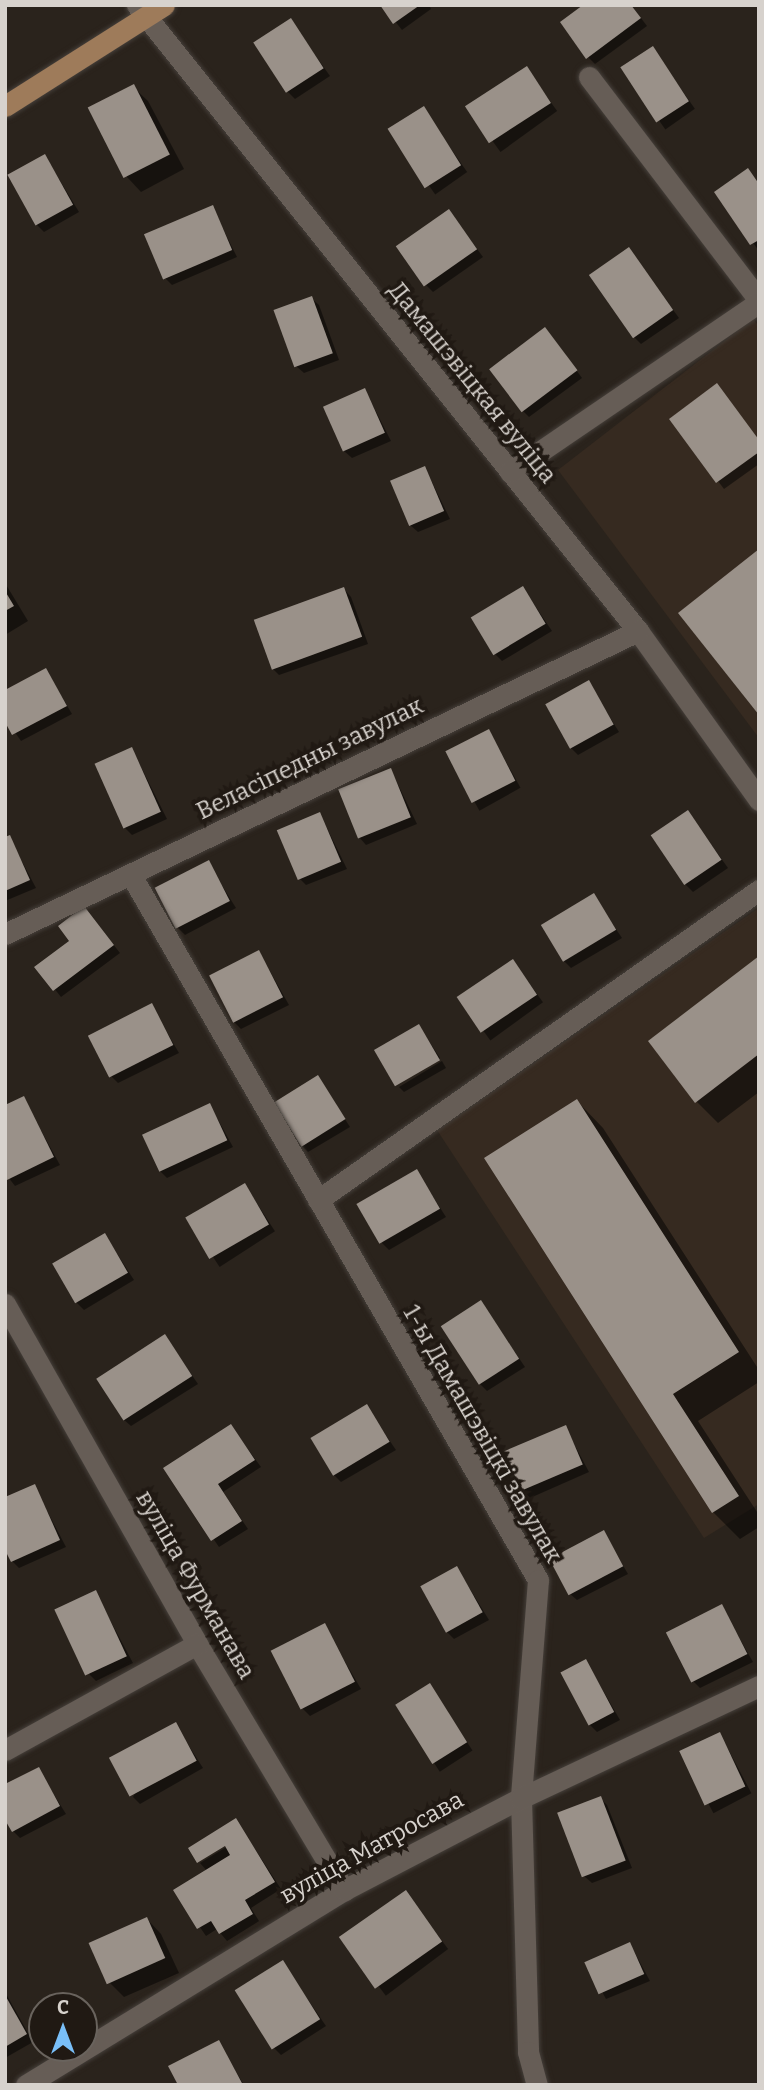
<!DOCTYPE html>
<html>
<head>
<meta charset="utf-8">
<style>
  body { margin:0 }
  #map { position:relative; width:764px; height:2090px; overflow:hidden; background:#2a231c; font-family:Bitter,serif }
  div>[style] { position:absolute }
  .built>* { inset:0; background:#362a20 }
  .shadow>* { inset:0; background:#0007; transform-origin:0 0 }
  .building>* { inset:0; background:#9a9189; transform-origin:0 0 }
  .roads { filter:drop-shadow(0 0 2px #453f3a) drop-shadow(0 0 2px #453f3a) }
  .minor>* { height:21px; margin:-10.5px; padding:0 10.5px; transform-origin:10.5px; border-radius:10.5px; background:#665d56 }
  .major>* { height:21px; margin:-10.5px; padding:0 10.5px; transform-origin:10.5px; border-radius:10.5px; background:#9e7b5a }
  span { translate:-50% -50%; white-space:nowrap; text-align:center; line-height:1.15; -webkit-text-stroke:7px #201913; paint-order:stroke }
  .street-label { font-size:24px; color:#d7d2cd }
  .frame { position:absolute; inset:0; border:7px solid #d7d2cd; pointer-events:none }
  .north { position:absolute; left:28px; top:1992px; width:70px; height:70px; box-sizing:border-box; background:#201913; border:2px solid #69635d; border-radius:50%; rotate:0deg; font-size:19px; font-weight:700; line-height:28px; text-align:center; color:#d7d2cd }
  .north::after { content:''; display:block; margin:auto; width:24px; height:32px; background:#79bff8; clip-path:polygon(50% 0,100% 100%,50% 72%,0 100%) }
</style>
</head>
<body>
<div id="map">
  <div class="built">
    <i style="clip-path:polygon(753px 319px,759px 326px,759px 738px,558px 470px)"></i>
    <i style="clip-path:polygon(759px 908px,759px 1504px,704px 1538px,437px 1130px)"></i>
  </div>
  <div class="shadow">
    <i style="clip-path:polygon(382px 5px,429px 5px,431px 9px,402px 30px)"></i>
    <i style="clip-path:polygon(631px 5px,647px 26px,595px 64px,588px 57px)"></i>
    <i style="clip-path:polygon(291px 21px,330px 76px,295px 99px,288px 92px)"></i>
    <i style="left:653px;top:49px;width:73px;height:36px;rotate:55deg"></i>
    <i style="left:526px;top:68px;width:53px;height:70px;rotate:54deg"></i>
    <i style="clip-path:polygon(133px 87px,148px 101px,184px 169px,141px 192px,127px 177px)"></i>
    <i style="left:423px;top:109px;width:77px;height:39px;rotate:55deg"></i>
    <i style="clip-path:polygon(45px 156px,79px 212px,44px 232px,37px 225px)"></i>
    <i style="clip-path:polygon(748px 171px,759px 183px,759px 251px,716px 192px)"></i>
    <i style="clip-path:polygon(212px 207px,237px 257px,172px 285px,165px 278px)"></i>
    <i style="clip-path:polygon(449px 211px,483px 257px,433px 292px,426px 285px)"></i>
    <i style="clip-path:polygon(629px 249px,679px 318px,641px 344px,634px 337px)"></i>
    <i style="clip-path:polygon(311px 298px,319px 305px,339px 360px,304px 373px,296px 366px)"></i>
    <i style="clip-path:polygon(551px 336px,582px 378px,529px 417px,522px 410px)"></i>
    <i style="clip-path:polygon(365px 390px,391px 441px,352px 458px,344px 451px)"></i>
    <i style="clip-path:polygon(671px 419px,759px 440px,759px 464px,724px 489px)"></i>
    <i style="clip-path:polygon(425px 468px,450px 519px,418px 532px,410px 525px)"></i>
    <i style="clip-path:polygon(5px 583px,28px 621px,5px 635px)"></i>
    <i style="clip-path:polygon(523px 588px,552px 631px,502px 661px,495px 654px)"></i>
    <i style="clip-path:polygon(344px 589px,351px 597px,368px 644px,279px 675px,272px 668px)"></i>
    <i style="clip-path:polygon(46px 670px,72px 714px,21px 741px,5px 718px)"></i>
    <i style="clip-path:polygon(588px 682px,619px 732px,578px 755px,571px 748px)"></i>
    <i style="left:489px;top:731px;width:65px;height:47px;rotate:61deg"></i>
    <i style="clip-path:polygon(132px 749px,167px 819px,132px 835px,125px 828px)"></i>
    <i style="clip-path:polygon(391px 770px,417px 824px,366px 845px,359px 837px)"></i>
    <i style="clip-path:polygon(688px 812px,728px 868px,693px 892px,686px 885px)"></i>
    <i style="clip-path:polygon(320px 814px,347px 869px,306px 885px,299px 878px)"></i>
    <i style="clip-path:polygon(9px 837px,36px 888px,5px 901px,5px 839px)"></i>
    <i style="clip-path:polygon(208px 863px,236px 908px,185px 935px,178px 928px)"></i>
    <i style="clip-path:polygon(593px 895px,622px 938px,571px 968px,564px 961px)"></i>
    <i style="clip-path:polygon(91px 916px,120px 953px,61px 997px,37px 967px,72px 941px)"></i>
    <i style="clip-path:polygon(259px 952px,289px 1005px,241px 1029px,234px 1022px)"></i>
    <i style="clip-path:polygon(759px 958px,759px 1092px,718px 1123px,697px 1102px)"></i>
    <i style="left:513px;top:961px;width:51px;height:65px;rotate:54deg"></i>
    <i style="clip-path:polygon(151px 1005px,179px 1053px,118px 1083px,111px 1076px)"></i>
    <i style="clip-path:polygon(419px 1026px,440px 1058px,396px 1084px)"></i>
    <i style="clip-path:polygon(442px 1061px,446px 1068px,404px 1092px,399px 1087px)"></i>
    <i style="clip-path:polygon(318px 1077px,350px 1127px,308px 1152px,301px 1145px)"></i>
    <i style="clip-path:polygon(23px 1098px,60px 1165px,15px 1186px,5px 1173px,5px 1107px)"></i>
    <i style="clip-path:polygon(577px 1101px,603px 1128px,759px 1370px,759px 1382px,698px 1421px,759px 1515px,759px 1527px,740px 1539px,713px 1512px,487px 1158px)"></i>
    <i style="clip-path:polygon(210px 1105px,233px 1147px,167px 1178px,160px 1171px)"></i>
    <i style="clip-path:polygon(417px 1172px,446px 1217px,389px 1250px,382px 1243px)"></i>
    <i style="left:245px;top:1185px;width:55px;height:66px;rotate:57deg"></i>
    <i style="clip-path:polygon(105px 1235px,134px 1280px,84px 1310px,77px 1303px)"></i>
    <i style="clip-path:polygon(481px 1302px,525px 1367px,487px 1391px,480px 1384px)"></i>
    <i style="clip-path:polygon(165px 1336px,198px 1384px,131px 1426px,123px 1419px)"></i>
    <i style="clip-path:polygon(366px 1406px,396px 1450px,341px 1482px,334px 1475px)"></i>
    <i style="clip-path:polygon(231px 1426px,261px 1467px,223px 1492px,248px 1529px,219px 1547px,165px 1469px)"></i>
    <i style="clip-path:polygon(565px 1427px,589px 1472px,530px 1498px,523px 1491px)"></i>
    <i style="clip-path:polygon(34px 1486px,66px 1547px,19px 1568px,12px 1561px)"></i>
    <i style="clip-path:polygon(604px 1533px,628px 1574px,577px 1600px,569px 1593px)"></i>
    <i style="clip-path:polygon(457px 1568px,489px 1620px,454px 1639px,447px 1632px)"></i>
    <i style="clip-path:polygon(95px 1592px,133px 1663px,96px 1681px,89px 1674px)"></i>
    <i style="clip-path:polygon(721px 1606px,753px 1662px,700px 1688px,693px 1681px)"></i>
    <i style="clip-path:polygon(324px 1626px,361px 1689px,310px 1716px,303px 1709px)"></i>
    <i style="clip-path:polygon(586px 1661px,620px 1720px,597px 1732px,590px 1725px)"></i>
    <i style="left:430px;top:1685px;width:78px;height:39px;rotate:57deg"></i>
    <i style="clip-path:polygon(175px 1724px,203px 1768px,140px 1804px,133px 1797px)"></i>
    <i style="left:720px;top:1734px;width:67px;height:43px;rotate:62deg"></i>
    <i style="clip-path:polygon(38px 1769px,66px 1814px,20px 1838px,13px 1831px)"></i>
    <i style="clip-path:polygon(600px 1798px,607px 1805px,632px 1868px,592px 1883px,584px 1876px)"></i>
    <i style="clip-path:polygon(236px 1820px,281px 1889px,251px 1908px,259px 1921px,227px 1941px,217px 1929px,206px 1936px,175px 1891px,207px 1871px,200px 1863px,233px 1843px)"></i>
    <i style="left:406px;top:1893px;width:70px;height:78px;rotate:53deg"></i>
    <i style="clip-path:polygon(147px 1919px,161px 1934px,179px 1973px,124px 1997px,109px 1982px)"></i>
    <i style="clip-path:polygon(630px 1944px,650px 1981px,606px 1999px,586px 1962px)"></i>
    <i style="clip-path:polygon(283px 1963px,326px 2026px,281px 2055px,274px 2048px)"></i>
    <i style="clip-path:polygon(5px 1992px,33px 2042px,5px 2058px)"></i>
    <i style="clip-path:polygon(218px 2042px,244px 2085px,180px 2085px)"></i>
  </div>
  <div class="building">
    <i style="clip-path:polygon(380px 5px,420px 5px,393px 24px)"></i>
    <i style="clip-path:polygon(583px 5px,631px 5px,641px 18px,586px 59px,560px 22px)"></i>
    <i style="left:291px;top:18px;width:60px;height:45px;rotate:57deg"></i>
    <i style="left:653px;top:46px;width:66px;height:39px;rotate:57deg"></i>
    <i style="left:527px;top:66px;width:44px;height:74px;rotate:57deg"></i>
    <i style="left:134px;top:84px;width:79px;height:52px;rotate:63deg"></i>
    <i style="left:424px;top:106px;width:70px;height:43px;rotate:58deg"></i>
    <i style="left:45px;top:154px;width:58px;height:43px;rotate:61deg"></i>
    <i style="clip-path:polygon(748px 168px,759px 184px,759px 240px,750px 245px,714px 192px)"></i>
    <i style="left:213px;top:205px;width:49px;height:75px;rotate:67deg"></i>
    <i style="left:449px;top:209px;width:49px;height:65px;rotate:55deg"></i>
    <i style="left:629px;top:247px;width:77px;height:49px;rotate:55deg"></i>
    <i style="left:312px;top:296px;width:61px;height:41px;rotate:70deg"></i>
    <i style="left:545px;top:327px;width:54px;height:70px;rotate:53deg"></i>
    <i style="clip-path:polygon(717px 383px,759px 440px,759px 452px,716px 483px,669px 419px)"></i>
    <i style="left:365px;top:388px;width:49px;height:46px;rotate:66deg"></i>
    <i style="left:425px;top:466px;width:49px;height:38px;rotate:67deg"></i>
    <i style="clip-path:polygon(759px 549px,759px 715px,678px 613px)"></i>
    <i style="left:523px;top:586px;width:44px;height:61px;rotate:59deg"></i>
    <i style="left:344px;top:587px;width:53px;height:96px;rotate:70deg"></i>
    <i style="clip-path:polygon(5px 591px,14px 606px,5px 611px)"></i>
    <i style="clip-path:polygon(46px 668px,67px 706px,12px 735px,5px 722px,5px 690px)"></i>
    <i style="left:589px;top:680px;width:51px;height:50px;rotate:61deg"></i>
    <i style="left:489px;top:729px;width:58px;height:49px;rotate:63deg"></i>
    <i style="left:132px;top:747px;width:71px;height:41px;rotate:66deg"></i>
    <i style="left:391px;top:768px;width:53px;height:57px;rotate:68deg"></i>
    <i style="left:688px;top:810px;width:60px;height:45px;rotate:56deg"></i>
    <i style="left:320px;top:812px;width:54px;height:47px;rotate:67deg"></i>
    <i style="clip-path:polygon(10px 835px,30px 880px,5px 891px,5px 837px)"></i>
    <i style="left:209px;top:860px;width:46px;height:61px;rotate:63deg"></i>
    <i style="left:594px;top:893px;width:43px;height:62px;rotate:59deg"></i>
    <i style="clip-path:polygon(84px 906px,114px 945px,53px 991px,34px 967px,69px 941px,58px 926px)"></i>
    <i style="left:259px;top:950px;width:53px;height:56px;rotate:63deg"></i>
    <i style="clip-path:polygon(759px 956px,759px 1054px,695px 1103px,648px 1041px)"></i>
    <i style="left:513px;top:959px;width:43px;height:68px;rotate:56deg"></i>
    <i style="left:152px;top:1003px;width:47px;height:72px;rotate:63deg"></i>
    <i style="left:419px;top:1024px;width:42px;height:52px;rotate:60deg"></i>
    <i style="left:318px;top:1075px;width:52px;height:52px;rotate:58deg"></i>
    <i style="clip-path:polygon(24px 1096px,54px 1157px,7px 1180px,5px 1105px)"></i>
    <i style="clip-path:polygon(577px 1099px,739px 1352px,673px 1394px,739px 1496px,712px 1513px,484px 1158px)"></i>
    <i style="left:210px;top:1103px;width:41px;height:75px;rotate:65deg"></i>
    <i style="left:417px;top:1169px;width:46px;height:70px;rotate:60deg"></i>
    <i style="left:245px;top:1183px;width:48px;height:69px;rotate:60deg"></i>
    <i style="left:105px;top:1233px;width:46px;height:61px;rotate:60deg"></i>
    <i style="left:481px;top:1300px;width:70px;height:48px;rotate:57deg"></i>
    <i style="left:165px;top:1334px;width:50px;height:82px;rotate:57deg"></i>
    <i style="left:367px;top:1404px;width:44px;height:66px;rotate:59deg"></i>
    <i style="clip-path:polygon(231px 1424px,255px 1460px,218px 1484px,242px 1521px,211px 1541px,163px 1468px)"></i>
    <i style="left:566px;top:1425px;width:43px;height:67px;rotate:67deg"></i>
    <i style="clip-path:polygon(35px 1484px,60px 1540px,11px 1562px,5px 1550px,5px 1497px)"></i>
    <i style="left:604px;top:1530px;width:41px;height:62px;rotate:62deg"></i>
    <i style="left:457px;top:1566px;width:53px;height:42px;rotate:61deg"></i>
    <i style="left:96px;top:1590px;width:73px;height:46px;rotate:65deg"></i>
    <i style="left:722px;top:1604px;width:56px;height:63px;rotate:63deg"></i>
    <i style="left:325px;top:1623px;width:66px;height:61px;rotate:63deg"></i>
    <i style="left:586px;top:1659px;width:60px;height:29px;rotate:62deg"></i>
    <i style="left:430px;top:1683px;width:70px;height:41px;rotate:58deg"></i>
    <i style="left:176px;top:1722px;width:44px;height:76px;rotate:62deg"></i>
    <i style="left:720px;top:1732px;width:60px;height:45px;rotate:65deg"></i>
    <i style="clip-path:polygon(39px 1767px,60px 1806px,12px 1832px,5px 1820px,5px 1784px)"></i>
    <i style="left:601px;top:1796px;width:69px;height:47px;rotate:69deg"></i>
    <i style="clip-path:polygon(236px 1818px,275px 1882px,245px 1900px,253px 1914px,219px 1934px,211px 1921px,197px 1929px,173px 1890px,230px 1855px,225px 1846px,197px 1863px,188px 1848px)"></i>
    <i style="left:406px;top:1890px;width:63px;height:82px;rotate:55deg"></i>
    <i style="left:147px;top:1917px;width:45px;height:64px;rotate:66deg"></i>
    <i style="left:630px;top:1942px;width:35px;height:50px;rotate:66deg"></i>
    <i style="left:283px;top:1960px;width:70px;height:57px;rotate:58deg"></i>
    <i style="clip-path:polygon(5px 1995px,27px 2034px,5px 2047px)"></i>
    <i style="clip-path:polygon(219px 2040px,243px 2085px,178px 2085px,168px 2066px)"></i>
  </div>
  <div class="roads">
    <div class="minor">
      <i style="left:137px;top:5px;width:802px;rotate:51.33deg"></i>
      <i style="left:638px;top:631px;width:208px;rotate:54.4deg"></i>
      <i style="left:589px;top:77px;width:280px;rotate:52.7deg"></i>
      <i style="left:510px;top:472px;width:301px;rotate:-34.3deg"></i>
      <i style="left:131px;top:875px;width:814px;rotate:60deg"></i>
      <i style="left:538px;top:1580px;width:219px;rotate:94.5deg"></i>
      <i style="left:521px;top:1798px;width:254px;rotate:88.4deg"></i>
      <i style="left:528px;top:2052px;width:34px;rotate:75deg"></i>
      <i style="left:5px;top:934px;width:702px;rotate:-25.58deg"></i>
      <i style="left:318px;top:1200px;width:539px;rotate:-35.11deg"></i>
      <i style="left:5px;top:1304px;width:390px;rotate:60.5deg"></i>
      <i style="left:197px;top:1644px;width:287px;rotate:59.1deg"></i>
      <i style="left:5px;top:1750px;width:219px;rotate:-28.9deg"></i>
      <i style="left:26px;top:2085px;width:373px;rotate:-31.5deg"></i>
      <i style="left:344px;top:1890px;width:199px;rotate:-27.5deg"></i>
      <i style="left:521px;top:1798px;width:263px;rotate:-25.2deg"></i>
    </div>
    <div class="major">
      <i style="left:5px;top:106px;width:188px;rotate:-32.4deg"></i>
    </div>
  </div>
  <div class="street-label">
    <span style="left:472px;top:383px;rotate:51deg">Дамашэвіцкая вуліца</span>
    <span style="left:310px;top:759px;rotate:-26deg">Веласіпедны завулак</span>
    <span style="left:482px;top:1434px;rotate:60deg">1-ы Дамашэвіцкі завулак</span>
    <span style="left:195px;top:1585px;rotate:60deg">вуліца Фурманава</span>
    <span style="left:372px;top:1848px;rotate:-29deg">вуліца Матросава</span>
  </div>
  <div class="frame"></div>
  <div class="north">С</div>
</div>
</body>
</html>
